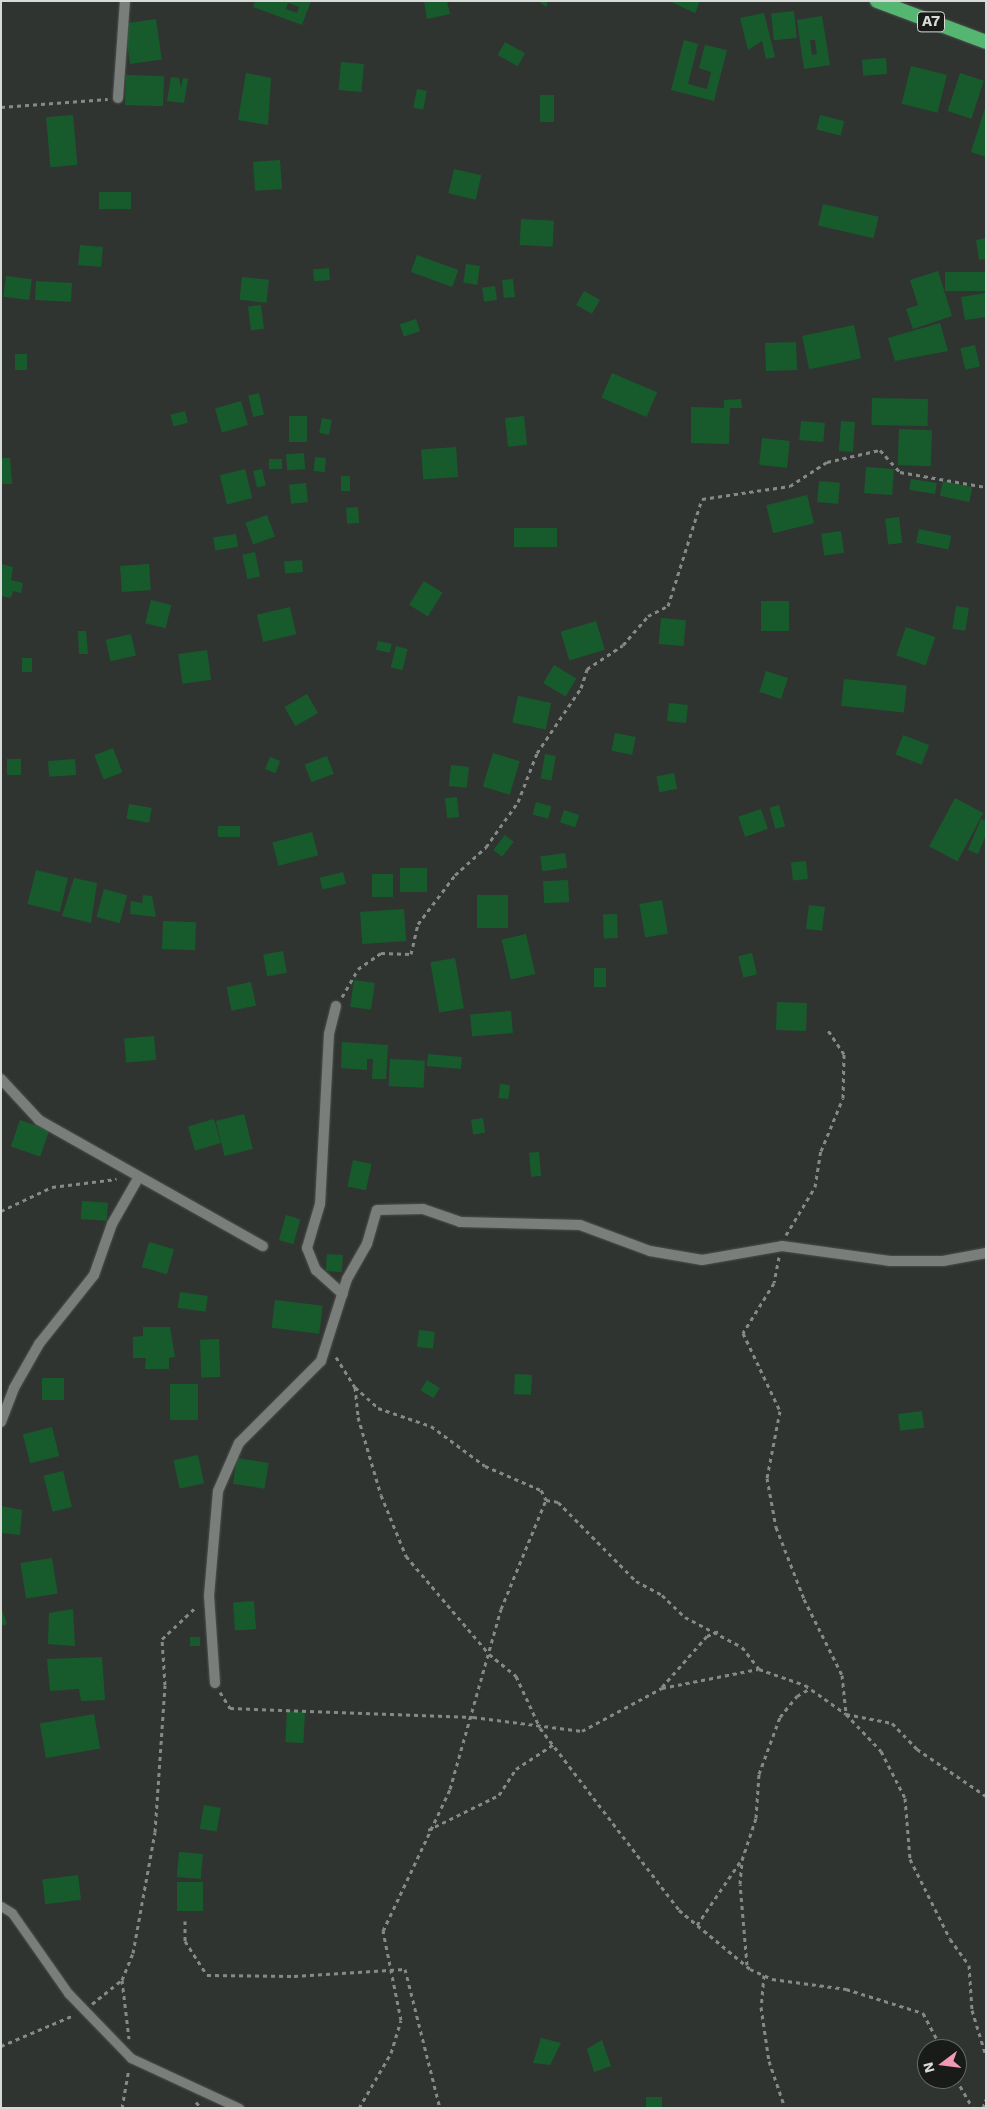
<!DOCTYPE html>
<html>
<head>
<meta charset="utf-8">
<style>
  body { margin:0 }
  #map { position:relative; width:987px; height:2109px; overflow:hidden; background:#303431; font-family:"Work Sans",sans-serif }
  div>[style] { position:absolute }
  .building>* { inset:0; background:#175b2d; transform-origin:0 0 }
  .path>* { height:3px; margin-top:-1.5px; transform-origin:0; background:repeating-linear-gradient(90deg,#868987 0 4px,transparent 0 8px) }
  .roads { filter:drop-shadow(0 0 1px #4e504e) drop-shadow(0 0 1px #4e504e) }
  .service>* { height:9px; margin:-4.5px; padding:0 4.5px; transform-origin:4.5px; border-radius:4.5px; background:#7a7e7a }
  .minor>* { height:10px; margin:-5px; padding:0 5px; transform-origin:5px; border-radius:5px; background:#7a7e7a }
  .trunk>* { height:14px; margin:-7px; padding:0 7px; transform-origin:7px; border-radius:7px; background:#54b670 }
  span { translate:-50% -50%; white-space:nowrap; text-align:center; line-height:1.15; -webkit-text-stroke:4px #191b19; paint-order:stroke }
  .shield-label span { padding:1px 4px; background:#191b19; border:1px solid; border-radius:4px; -webkit-text-stroke-width:0 }
  .shield-label { font-size:15px; color:#d8dad8; font-weight:700 }
  .frame { position:absolute; inset:0; border:2px solid #d8dad8; pointer-events:none }
  .north { position:absolute; left:917px; top:2039px; width:50px; height:50px; box-sizing:border-box; background:#191b19; border:1px solid #656765; border-radius:50%; rotate:255deg; font-size:14px; font-weight:700; line-height:20px; text-align:center; color:#d8dad8 }
  .north::after { content:''; display:block; margin:auto; width:18px; height:22px; background:#f09ab4; clip-path:polygon(50% 0,100% 100%,50% 72%,0 100%) }
</style>
</head>
<body>
<div id="map">
  <div class="building">
    <i style="clip-path:polygon(evenodd,255px 1px,311px 1px,302px 25px,253px 7px,255px 1px,288px 3px,299px 7px,297px 13px,286px 9px,288px 3px)"></i>
    <i style="clip-path:polygon(424px 1px,447px 1px,450px 14px,427px 19px)"></i>
    <i style="clip-path:polygon(538px 1px,548px 1px,546px 7px)"></i>
    <i style="clip-path:polygon(669px 1px,700px 1px,695px 13px)"></i>
    <i style="left:794px;top:11px;width:27px;height:23px;rotate:84deg"></i>
    <i style="clip-path:polygon(764px 13px,775px 57px,766px 59px,762px 41px,748px 50px,740px 18px)"></i>
    <i style="clip-path:polygon(evenodd,822px 16px,830px 65px,804px 69px,797px 20px,822px 16px,810px 40px,815px 40px,817px 54px,812px 55px,810px 40px)"></i>
    <i style="left:156px;top:19px;width:41px;height:32px;rotate:82deg"></i>
    <i style="clip-path:polygon(684px 40px,698px 44px,688px 84px,707px 89px,711px 72px,699px 68px,705px 45px,727px 50px,714px 101px,671px 90px)"></i>
    <i style="left:505px;top:42px;width:23px;height:15px;rotate:29deg"></i>
    <i style="left:886px;top:58px;width:16px;height:24px;rotate:86deg"></i>
    <i style="left:341px;top:62px;width:23px;height:28px;rotate:5deg"></i>
    <i style="left:911px;top:66px;width:37px;height:39px;rotate:14deg"></i>
    <i style="clip-path:polygon(246px 73px,271px 78px,268px 125px,238px 120px)"></i>
    <i style="left:960px;top:73px;width:25px;height:40px;rotate:18deg"></i>
    <i style="left:126px;top:75px;width:38px;height:30px;rotate:2deg"></i>
    <i style="clip-path:polygon(171px 77px,179px 78px,181px 88px,183px 78px,188px 79px,184px 103px,167px 101px)"></i>
    <i style="left:417px;top:89px;width:10px;height:19px;rotate:11deg"></i>
    <i style="left:540px;top:95px;width:14px;height:27px"></i>
    <i style="clip-path:polygon(985px 108px,986px 108px,986px 157px,971px 152px)"></i>
    <i style="left:73px;top:115px;width:50px;height:27px;rotate:85deg"></i>
    <i style="left:820px;top:115px;width:25px;height:15px;rotate:14deg"></i>
    <i style="left:280px;top:160px;width:29px;height:27px;rotate:86deg"></i>
    <i style="left:454px;top:169px;width:28px;height:25px;rotate:13deg"></i>
    <i style="left:99px;top:192px;width:32px;height:17px"></i>
    <i style="left:823px;top:204px;width:57px;height:22px;rotate:13deg"></i>
    <i style="left:521px;top:219px;width:33px;height:26px;rotate:3deg"></i>
    <i style="clip-path:polygon(986px 238px,986px 259px,979px 260px,976px 240px)"></i>
    <i style="left:80px;top:245px;width:23px;height:20px;rotate:5deg"></i>
    <i style="left:417px;top:255px;width:44px;height:18px;rotate:20deg"></i>
    <i style="left:466px;top:264px;width:14px;height:19px;rotate:8deg"></i>
    <i style="left:329px;top:268px;width:12px;height:16px;rotate:85deg"></i>
    <i style="clip-path:polygon(938px 271px,952px 316px,913px 329px,906px 309px,918px 305px,910px 280px)"></i>
    <i style="left:986px;top:272px;width:19px;height:41px;rotate:90deg"></i>
    <i style="left:6px;top:276px;width:26px;height:21px;rotate:7deg"></i>
    <i style="left:242px;top:277px;width:27px;height:23px;rotate:6deg"></i>
    <i style="left:513px;top:279px;width:18px;height:11px;rotate:84deg"></i>
    <i style="left:36px;top:281px;width:36px;height:19px;rotate:3deg"></i>
    <i style="left:495px;top:286px;width:14px;height:13px;rotate:82deg"></i>
    <i style="left:584px;top:291px;width:18px;height:16px;rotate:29deg"></i>
    <i style="clip-path:polygon(986px 293px,986px 317px,965px 320px,961px 297px)"></i>
    <i style="left:261px;top:305px;width:24px;height:13px;rotate:83deg"></i>
    <i style="left:416px;top:319px;width:13px;height:17px;rotate:72deg"></i>
    <i style="clip-path:polygon(940px 323px,948px 351px,895px 361px,888px 338px)"></i>
    <i style="left:854px;top:325px;width:34px;height:53px;rotate:78deg"></i>
    <i style="left:796px;top:342px;width:28px;height:31px;rotate:88deg"></i>
    <i style="left:975px;top:345px;width:22px;height:15px;rotate:77deg"></i>
    <i style="left:15px;top:354px;width:12px;height:16px"></i>
    <i style="left:612px;top:373px;width:49px;height:27px;rotate:23deg"></i>
    <i style="left:259px;top:393px;width:22px;height:11px;rotate:77deg"></i>
    <i style="left:872px;top:398px;width:56px;height:27px;rotate:1deg"></i>
    <i style="clip-path:polygon(741px 399px,742px 408px,730px 408px,729px 444px,691px 443px,691px 407px,724px 408px,724px 400px)"></i>
    <i style="left:241px;top:401px;width:25px;height:27px;rotate:74deg"></i>
    <i style="left:185px;top:411px;width:12px;height:15px;rotate:76deg"></i>
    <i style="left:289px;top:416px;width:18px;height:26px"></i>
    <i style="left:524px;top:416px;width:29px;height:19px;rotate:84deg"></i>
    <i style="left:322px;top:418px;width:10px;height:15px;rotate:11deg"></i>
    <i style="left:801px;top:421px;width:24px;height:19px;rotate:5deg"></i>
    <i style="left:841px;top:421px;width:14px;height:30px;rotate:4deg"></i>
    <i style="left:899px;top:429px;width:33px;height:36px;rotate:2deg"></i>
    <i style="left:762px;top:438px;width:28px;height:27px;rotate:6deg"></i>
    <i style="left:456px;top:447px;width:30px;height:35px;rotate:86deg"></i>
    <i style="left:304px;top:453px;width:16px;height:18px;rotate:86deg"></i>
    <i style="left:315px;top:457px;width:11px;height:14px;rotate:5deg"></i>
    <i style="clip-path:polygon(1px 458px,10px 458px,12px 484px,1px 484px)"></i>
    <i style="left:269px;top:459px;width:13px;height:10px"></i>
    <i style="left:866px;top:467px;width:28px;height:26px;rotate:4deg"></i>
    <i style="left:245px;top:469px;width:30px;height:26px;rotate:76deg"></i>
    <i style="left:262px;top:469px;width:17px;height:9px;rotate:77deg"></i>
    <i style="left:341px;top:476px;width:9px;height:15px"></i>
    <i style="left:911px;top:479px;width:26px;height:11px;rotate:9deg"></i>
    <i style="left:819px;top:481px;width:21px;height:21px;rotate:5deg"></i>
    <i style="left:943px;top:481px;width:30px;height:15px;rotate:12deg"></i>
    <i style="left:306px;top:483px;width:19px;height:17px;rotate:84deg"></i>
    <i style="left:807px;top:495px;width:29px;height:42px;rotate:76deg"></i>
    <i style="left:358px;top:507px;width:16px;height:12px;rotate:86deg"></i>
    <i style="left:267px;top:515px;width:23px;height:23px;rotate:70deg"></i>
    <i style="left:899px;top:517px;width:26px;height:14px;rotate:83deg"></i>
    <i style="left:557px;top:528px;width:19px;height:43px;rotate:90deg"></i>
    <i style="left:919px;top:529px;width:33px;height:14px;rotate:12deg"></i>
    <i style="left:841px;top:531px;width:22px;height:20px;rotate:82deg"></i>
    <i style="left:236px;top:534px;width:13px;height:23px;rotate:81deg"></i>
    <i style="left:255px;top:552px;width:25px;height:13px;rotate:78deg"></i>
    <i style="left:302px;top:560px;width:12px;height:18px;rotate:85deg"></i>
    <i style="clip-path:polygon(1px 564px,13px 567px,11px 580px,23px 583px,21px 593px,13px 591px,11px 598px,1px 596px)"></i>
    <i style="left:149px;top:564px;width:26px;height:29px;rotate:86deg"></i>
    <i style="left:424px;top:581px;width:22px;height:28px;rotate:32deg"></i>
    <i style="left:151px;top:600px;width:21px;height:24px;rotate:14deg"></i>
    <i style="left:761px;top:601px;width:28px;height:30px"></i>
    <i style="left:956px;top:606px;width:13px;height:23px;rotate:9deg"></i>
    <i style="left:290px;top:607px;width:28px;height:34px;rotate:77deg"></i>
    <i style="left:661px;top:618px;width:25px;height:26px;rotate:5deg"></i>
    <i style="left:596px;top:621px;width:30px;height:37px;rotate:73deg"></i>
    <i style="left:906px;top:627px;width:31px;height:30px;rotate:19deg"></i>
    <i style="clip-path:polygon(78px 631px,86px 631px,88px 654px,79px 654px)"></i>
    <i style="left:131px;top:634px;width:22px;height:26px;rotate:77deg"></i>
    <i style="left:378px;top:641px;width:14px;height:9px;rotate:12deg"></i>
    <i style="left:396px;top:646px;width:12px;height:22px;rotate:14deg"></i>
    <i style="left:207px;top:650px;width:30px;height:29px;rotate:82deg"></i>
    <i style="left:22px;top:658px;width:10px;height:14px"></i>
    <i style="left:554px;top:665px;width:26px;height:21px;rotate:31deg"></i>
    <i style="left:766px;top:671px;width:23px;height:22px;rotate:18deg"></i>
    <i style="left:844px;top:679px;width:63px;height:27px;rotate:6deg"></i>
    <i style="left:307px;top:694px;width:22px;height:26px;rotate:60deg"></i>
    <i style="left:518px;top:696px;width:34px;height:27px;rotate:12deg"></i>
    <i style="left:669px;top:703px;width:19px;height:18px;rotate:6deg"></i>
    <i style="left:615px;top:733px;width:21px;height:18px;rotate:11deg"></i>
    <i style="left:903px;top:735px;width:28px;height:21px;rotate:21deg"></i>
    <i style="left:113px;top:748px;width:26px;height:20px;rotate:69deg"></i>
    <i style="left:493px;top:753px;width:28px;height:35px;rotate:17deg"></i>
    <i style="left:545px;top:754px;width:11px;height:25px;rotate:10deg"></i>
    <i style="left:327px;top:756px;width:19px;height:24px;rotate:69deg"></i>
    <i style="left:270px;top:757px;width:11px;height:13px;rotate:22deg"></i>
    <i style="left:7px;top:759px;width:14px;height:16px"></i>
    <i style="left:75px;top:759px;width:16px;height:27px;rotate:86deg"></i>
    <i style="left:451px;top:765px;width:18px;height:21px;rotate:6deg"></i>
    <i style="left:674px;top:773px;width:16px;height:18px;rotate:79deg"></i>
    <i style="left:457px;top:797px;width:20px;height:12px;rotate:84deg"></i>
    <i style="left:955px;top:798px;width:32px;height:55px;rotate:28deg"></i>
    <i style="left:536px;top:802px;width:16px;height:13px;rotate:15deg"></i>
    <i style="left:129px;top:804px;width:23px;height:15px;rotate:10deg"></i>
    <i style="left:779px;top:805px;width:22px;height:10px;rotate:74deg"></i>
    <i style="left:761px;top:809px;width:21px;height:24px;rotate:71deg"></i>
    <i style="left:564px;top:810px;width:16px;height:13px;rotate:18deg"></i>
    <i style="clip-path:polygon(981px 819px,986px 821px,986px 835px,978px 854px,968px 850px)"></i>
    <i style="left:218px;top:826px;width:22px;height:11px"></i>
    <i style="left:312px;top:832px;width:24px;height:41px;rotate:75deg"></i>
    <i style="left:505px;top:835px;width:11px;height:19px;rotate:38deg"></i>
    <i style="left:565px;top:853px;width:15px;height:25px;rotate:82deg"></i>
    <i style="left:806px;top:861px;width:18px;height:15px;rotate:84deg"></i>
    <i style="left:400px;top:868px;width:27px;height:24px"></i>
    <i style="left:36px;top:870px;width:33px;height:35px;rotate:14deg"></i>
    <i style="left:343px;top:872px;width:12px;height:24px;rotate:76deg"></i>
    <i style="left:372px;top:874px;width:21px;height:23px"></i>
    <i style="clip-path:polygon(74px 878px,97px 883px,91px 923px,62px 916px)"></i>
    <i style="left:568px;top:880px;width:22px;height:25px;rotate:87deg"></i>
    <i style="left:104px;top:889px;width:24px;height:29px;rotate:15deg"></i>
    <i style="clip-path:polygon(143px 895px,152px 896px,156px 917px,130px 914px,131px 901px,142px 903px)"></i>
    <i style="left:477px;top:895px;width:31px;height:33px"></i>
    <i style="left:662px;top:900px;width:34px;height:23px;rotate:80deg"></i>
    <i style="left:809px;top:905px;width:16px;height:24px;rotate:7deg"></i>
    <i style="left:404px;top:909px;width:32px;height:44px;rotate:86deg"></i>
    <i style="left:617px;top:914px;width:24px;height:14px;rotate:88deg"></i>
    <i style="left:163px;top:921px;width:33px;height:28px;rotate:2deg"></i>
    <i style="left:526px;top:934px;width:41px;height:25px;rotate:77deg"></i>
    <i style="left:283px;top:951px;width:22px;height:20px;rotate:80deg"></i>
    <i style="left:752px;top:953px;width:22px;height:14px;rotate:77deg"></i>
    <i style="left:455px;top:958px;width:51px;height:25px;rotate:80deg"></i>
    <i style="left:594px;top:968px;width:12px;height:19px"></i>
    <i style="left:354px;top:980px;width:21px;height:27px;rotate:8deg"></i>
    <i style="left:251px;top:982px;width:24px;height:25px;rotate:78deg"></i>
    <i style="left:777px;top:1002px;width:30px;height:28px;rotate:2deg"></i>
    <i style="left:511px;top:1011px;width:22px;height:41px;rotate:85deg"></i>
    <i style="left:154px;top:1036px;width:24px;height:30px;rotate:85deg"></i>
    <i style="clip-path:polygon(342px 1042px,388px 1045px,386px 1079px,372px 1079px,373px 1059px,367px 1059px,367px 1070px,341px 1068px)"></i>
    <i style="left:428px;top:1054px;width:34px;height:12px;rotate:5deg"></i>
    <i style="left:390px;top:1059px;width:35px;height:27px;rotate:3deg"></i>
    <i style="left:500px;top:1084px;width:10px;height:14px;rotate:6deg"></i>
    <i style="left:244px;top:1114px;width:36px;height:29px;rotate:76deg"></i>
    <i style="left:483px;top:1118px;width:15px;height:12px;rotate:82deg"></i>
    <i style="left:214px;top:1119px;width:25px;height:27px;rotate:74deg"></i>
    <i style="left:20px;top:1120px;width:31px;height:28px;rotate:19deg"></i>
    <i style="left:539px;top:1152px;width:24px;height:10px;rotate:85deg"></i>
    <i style="left:353px;top:1160px;width:19px;height:27px;rotate:12deg"></i>
    <i style="left:82px;top:1201px;width:26px;height:18px;rotate:4deg"></i>
    <i style="left:286px;top:1215px;width:15px;height:26px;rotate:16deg"></i>
    <i style="left:149px;top:1242px;width:26px;height:26px;rotate:16deg"></i>
    <i style="left:327px;top:1254px;width:16px;height:17px;rotate:4deg"></i>
    <i style="left:180px;top:1292px;width:28px;height:16px;rotate:8deg"></i>
    <i style="left:275px;top:1300px;width:48px;height:28px;rotate:7deg"></i>
    <i style="clip-path:polygon(143px 1327px,170px 1327px,175px 1357px,169px 1358px,169px 1369px,145px 1369px,146px 1358px,133px 1358px,133px 1337px,143px 1336px)"></i>
    <i style="left:419px;top:1330px;width:16px;height:17px;rotate:7deg"></i>
    <i style="left:219px;top:1339px;width:38px;height:19px;rotate:88deg"></i>
    <i style="left:515px;top:1374px;width:17px;height:20px;rotate:3deg"></i>
    <i style="left:64px;top:1378px;width:22px;height:22px;rotate:90deg"></i>
    <i style="left:427px;top:1380px;width:15px;height:12px;rotate:32deg"></i>
    <i style="left:170px;top:1384px;width:28px;height:36px"></i>
    <i style="left:922px;top:1411px;width:17px;height:24px;rotate:83deg"></i>
    <i style="left:52px;top:1427px;width:30px;height:30px;rotate:76deg"></i>
    <i style="left:198px;top:1455px;width:29px;height:25px;rotate:78deg"></i>
    <i style="left:237px;top:1458px;width:32px;height:26px;rotate:9deg"></i>
    <i style="left:63px;top:1471px;width:37px;height:20px;rotate:76deg"></i>
    <i style="clip-path:polygon(1px 1506px,22px 1510px,20px 1535px,1px 1533px)"></i>
    <i style="left:52px;top:1558px;width:36px;height:32px;rotate:81deg"></i>
    <i style="left:254px;top:1601px;width:28px;height:21px;rotate:86deg"></i>
    <i style="clip-path:polygon(1px 1607px,7px 1624px,1px 1626px)"></i>
    <i style="clip-path:polygon(73px 1609px,75px 1646px,48px 1644px,49px 1613px)"></i>
    <i style="left:190px;top:1637px;width:10px;height:9px"></i>
    <i style="clip-path:polygon(102px 1657px,105px 1700px,81px 1701px,79px 1689px,50px 1691px,47px 1659px)"></i>
    <i style="left:287px;top:1711px;width:18px;height:31px;rotate:3deg"></i>
    <i style="left:94px;top:1714px;width:35px;height:55px;rotate:80deg"></i>
    <i style="left:204px;top:1805px;width:17px;height:24px;rotate:10deg"></i>
    <i style="left:179px;top:1852px;width:24px;height:25px;rotate:5deg"></i>
    <i style="left:78px;top:1875px;width:25px;height:36px;rotate:83deg"></i>
    <i style="left:177px;top:1882px;width:26px;height:29px"></i>
    <i style="clip-path:polygon(541px 2038px,561px 2043px,550px 2065px,533px 2063px)"></i>
    <i style="clip-path:polygon(602px 2040px,611px 2066px,594px 2072px,587px 2049px)"></i>
    <i style="left:646px;top:2097px;width:16px;height:11px"></i>
  </div>
  <div class="path">
    <i style="left:1px;top:107px;width:107px;rotate:-4.3deg"></i>
    <i style="left:342px;top:997px;width:32px;rotate:-60deg"></i>
    <i style="left:358px;top:969px;width:28px;rotate:-35deg"></i>
    <i style="left:381px;top:953px;width:30px;rotate:2deg"></i>
    <i style="left:411px;top:954px;width:31px;rotate:-77deg"></i>
    <i style="left:418px;top:924px;width:61px;rotate:-52.9deg"></i>
    <i style="left:455px;top:875px;width:42px;rotate:-42.1deg"></i>
    <i style="left:486px;top:847px;width:55px;rotate:-54.6deg"></i>
    <i style="left:518px;top:802px;width:53px;rotate:-68.8deg"></i>
    <i style="left:537px;top:753px;width:78px;rotate:-55.9deg"></i>
    <i style="left:581px;top:688px;width:20px;rotate:-72deg"></i>
    <i style="left:587px;top:669px;width:43px;rotate:-33.7deg"></i>
    <i style="left:623px;top:645px;width:38px;rotate:-49deg"></i>
    <i style="left:648px;top:616px;width:22px;rotate:-27deg"></i>
    <i style="left:668px;top:606px;width:112px;rotate:-72.4deg"></i>
    <i style="left:702px;top:499px;width:89px;rotate:-8.4deg"></i>
    <i style="left:790px;top:486px;width:44px;rotate:-33deg"></i>
    <i style="left:827px;top:462px;width:54px;rotate:-12.8deg"></i>
    <i style="left:880px;top:450px;width:30px;rotate:48deg"></i>
    <i style="left:900px;top:472px;width:87px;rotate:9.9deg"></i>
    <i style="left:1px;top:1211px;width:56px;rotate:-25.2deg"></i>
    <i style="left:52px;top:1187px;width:65px;rotate:-7deg"></i>
    <i style="left:786px;top:1235px;width:56px;rotate:-58.9deg"></i>
    <i style="left:815px;top:1187px;width:36px;rotate:-81deg"></i>
    <i style="left:821px;top:1151px;width:57px;rotate:-67.5deg"></i>
    <i style="left:843px;top:1098px;width:44px;rotate:-88.7deg"></i>
    <i style="left:844px;top:1054px;width:29px;rotate:-124deg"></i>
    <i style="left:779px;top:1257px;width:26px;rotate:101deg"></i>
    <i style="left:774px;top:1283px;width:59px;rotate:121.8deg"></i>
    <i style="left:743px;top:1333px;width:86px;rotate:64.6deg"></i>
    <i style="left:780px;top:1411px;width:68px;rotate:101deg"></i>
    <i style="left:767px;top:1478px;width:50px;rotate:79.6deg"></i>
    <i style="left:776px;top:1527px;width:77px;rotate:68.7deg"></i>
    <i style="left:804px;top:1599px;width:85px;rotate:63.4deg"></i>
    <i style="left:842px;top:1675px;width:39px;rotate:84deg"></i>
    <i style="left:846px;top:1714px;width:51px;rotate:46.6deg"></i>
    <i style="left:881px;top:1751px;width:53px;rotate:62.9deg"></i>
    <i style="left:905px;top:1798px;width:61px;rotate:85.3deg"></i>
    <i style="left:910px;top:1859px;width:89px;rotate:63.4deg"></i>
    <i style="left:950px;top:1939px;width:32px;rotate:54deg"></i>
    <i style="left:969px;top:1965px;width:45px;rotate:86.2deg"></i>
    <i style="left:972px;top:2010px;width:48px;rotate:73.1deg"></i>
    <i style="left:336px;top:1357px;width:36px;rotate:58deg"></i>
    <i style="left:355px;top:1387px;width:30px;rotate:84deg"></i>
    <i style="left:358px;top:1417px;width:81px;rotate:73.6deg"></i>
    <i style="left:381px;top:1495px;width:66px;rotate:67.7deg"></i>
    <i style="left:406px;top:1556px;width:128px;rotate:49.7deg"></i>
    <i style="left:489px;top:1654px;width:35px;rotate:39deg"></i>
    <i style="left:516px;top:1676px;width:57px;rotate:65.2deg"></i>
    <i style="left:540px;top:1728px;width:229px;rotate:52.6deg"></i>
    <i style="left:679px;top:1910px;width:92px;rotate:39.7deg"></i>
    <i style="left:750px;top:1969px;width:24px;rotate:24deg"></i>
    <i style="left:772px;top:1979px;width:75px;rotate:7.7deg"></i>
    <i style="left:846px;top:1989px;width:81px;rotate:17.3deg"></i>
    <i style="left:923px;top:2013px;width:41px;rotate:62.2deg"></i>
    <i style="left:355px;top:1387px;width:31px;rotate:42deg"></i>
    <i style="left:378px;top:1408px;width:56px;rotate:18.8deg"></i>
    <i style="left:431px;top:1426px;width:67px;rotate:36.5deg"></i>
    <i style="left:485px;top:1466px;width:61px;rotate:23.2deg"></i>
    <i style="left:541px;top:1490px;width:11px;rotate:63deg"></i>
    <i style="left:662px;top:1687px;width:68px;rotate:-48.6deg"></i>
    <i style="left:707px;top:1636px;width:13px;rotate:-23deg"></i>
    <i style="left:220px;top:1692px;width:19px;rotate:58deg"></i>
    <i style="left:230px;top:1708px;width:243px;rotate:2.1deg"></i>
    <i style="left:473px;top:1717px;width:110px;rotate:7.3deg"></i>
    <i style="left:582px;top:1731px;width:91px;rotate:-28.3deg"></i>
    <i style="left:662px;top:1688px;width:98px;rotate:-11.2deg"></i>
    <i style="left:428px;top:1830px;width:79px;rotate:-26.2deg"></i>
    <i style="left:499px;top:1795px;width:31px;rotate:-57deg"></i>
    <i style="left:516px;top:1769px;width:45px;rotate:-33.3deg"></i>
    <i style="left:185px;top:1921px;width:20px;rotate:90deg"></i>
    <i style="left:185px;top:1941px;width:40px;rotate:57.1deg"></i>
    <i style="left:207px;top:1975px;width:87px;rotate:0.7deg"></i>
    <i style="left:294px;top:1976px;width:111px;rotate:-3.6deg"></i>
    <i style="left:405px;top:1969px;width:143px;rotate:75.9deg"></i>
    <i style="left:697px;top:1925px;width:76px;rotate:-55.7deg"></i>
    <i style="left:747px;top:1965px;width:81px;rotate:-94.9deg"></i>
    <i style="left:740px;top:1884px;width:24px;rotate:-85deg"></i>
    <i style="left:742px;top:1860px;width:44px;rotate:-71.6deg"></i>
    <i style="left:756px;top:1818px;width:44px;rotate:-86.1deg"></i>
    <i style="left:759px;top:1774px;width:61px;rotate:-69.8deg"></i>
    <i style="left:780px;top:1717px;width:27px;rotate:-51deg"></i>
    <i style="left:797px;top:1696px;width:16px;rotate:-30deg"></i>
    <i style="left:764px;top:1975px;width:32px;rotate:95deg"></i>
    <i style="left:761px;top:2007px;width:55px;rotate:81.6deg"></i>
    <i style="left:769px;top:2061px;width:50px;rotate:71.2deg"></i>
    <i style="left:122px;top:1980px;width:59px;rotate:83.2deg"></i>
    <i style="left:92px;top:2004px;width:38px;rotate:-39deg"></i>
    <i style="left:122px;top:1980px;width:29px;rotate:-68deg"></i>
    <i style="left:133px;top:1953px;width:123px;rotate:-79.7deg"></i>
    <i style="left:155px;top:1832px;width:147px;rotate:-86.1deg"></i>
    <i style="left:165px;top:1685px;width:46px;rotate:-93.7deg"></i>
    <i style="left:162px;top:1639px;width:48px;rotate:-43.3deg"></i>
    <i style="left:1px;top:2046px;width:79px;rotate:-23deg"></i>
    <i style="left:956px;top:2079px;width:34px;rotate:60deg"></i>
    <i style="left:196px;top:2102px;width:8px;rotate:50deg"></i>
    <i style="left:122px;top:2108px;width:39px;rotate:-80deg"></i>
    <i style="left:359px;top:2108px;width:64px;rotate:-59.8deg"></i>
    <i style="left:391px;top:2053px;width:34px;rotate:-73deg"></i>
    <i style="left:401px;top:2020px;width:91px;rotate:-101.4deg"></i>
    <i style="left:383px;top:1931px;width:157px;rotate:-64.7deg"></i>
    <i style="left:450px;top:1789px;width:187px;rotate:-74.2deg"></i>
    <i style="left:501px;top:1609px;width:118px;rotate:-67.6deg"></i>
    <i style="left:546px;top:1500px;width:12px;rotate:9deg"></i>
    <i style="left:558px;top:1502px;width:111px;rotate:45.4deg"></i>
    <i style="left:636px;top:1581px;width:30px;rotate:28deg"></i>
    <i style="left:662px;top:1595px;width:32px;rotate:44deg"></i>
    <i style="left:685px;top:1617px;width:64px;rotate:27.8deg"></i>
    <i style="left:742px;top:1647px;width:28px;rotate:52deg"></i>
    <i style="left:759px;top:1669px;width:49px;rotate:19.2deg"></i>
    <i style="left:805px;top:1685px;width:50px;rotate:35.3deg"></i>
    <i style="left:846px;top:1714px;width:47px;rotate:11.1deg"></i>
    <i style="left:892px;top:1723px;width:36px;rotate:46deg"></i>
    <i style="left:917px;top:1749px;width:83px;rotate:34.3deg"></i>
    <i style="left:983px;top:2108px;width:9px;rotate:-72deg"></i>
  </div>
  <div class="roads">
    <div class="service">
      <i style="left:1px;top:1906px;width:13px;rotate:32deg"></i>
      <i style="left:12px;top:1913px;width:98px;rotate:55deg"></i>
      <i style="left:68px;top:1993px;width:91px;rotate:45.9deg"></i>
      <i style="left:131px;top:2058px;width:119px;rotate:24.8deg"></i>
    </div>
    <div class="minor">
      <i style="left:118px;top:98px;width:97px;rotate:-85.9deg"></i>
      <i style="left:336px;top:1006px;width:29px;rotate:104deg"></i>
      <i style="left:329px;top:1034px;width:170px;rotate:93deg"></i>
      <i style="left:320px;top:1204px;width:46px;rotate:106.5deg"></i>
      <i style="left:307px;top:1248px;width:24px;rotate:68deg"></i>
      <i style="left:316px;top:1270px;width:36px;rotate:42deg"></i>
      <i style="left:1px;top:1079px;width:56px;rotate:47.2deg"></i>
      <i style="left:39px;top:1120px;width:257px;rotate:29.4deg"></i>
      <i style="left:1px;top:1422px;width:36px;rotate:-69deg"></i>
      <i style="left:14px;top:1388px;width:51px;rotate:-60.4deg"></i>
      <i style="left:39px;top:1344px;width:88px;rotate:-51.4deg"></i>
      <i style="left:94px;top:1275px;width:54px;rotate:-70.6deg"></i>
      <i style="left:112px;top:1224px;width:48px;rotate:-60.3deg"></i>
      <i style="left:215px;top:1683px;width:87px;rotate:-93.9deg"></i>
      <i style="left:209px;top:1596px;width:105px;rotate:-85.1deg"></i>
      <i style="left:218px;top:1491px;width:52px;rotate:-66.4deg"></i>
      <i style="left:239px;top:1443px;width:116px;rotate:-45deg"></i>
      <i style="left:321px;top:1361px;width:86px;rotate:-72.4deg"></i>
      <i style="left:347px;top:1279px;width:40px;rotate:-60.3deg"></i>
      <i style="left:367px;top:1244px;width:35px;rotate:-74deg"></i>
      <i style="left:377px;top:1210px;width:46px;rotate:-1.2deg"></i>
      <i style="left:423px;top:1209px;width:39px;rotate:19deg"></i>
      <i style="left:460px;top:1222px;width:120px;rotate:1.4deg"></i>
      <i style="left:580px;top:1225px;width:75px;rotate:20.4deg"></i>
      <i style="left:650px;top:1251px;width:53px;rotate:9.8deg"></i>
      <i style="left:702px;top:1260px;width:81px;rotate:-9.9deg"></i>
      <i style="left:782px;top:1246px;width:109px;rotate:7.9deg"></i>
      <i style="left:890px;top:1261px;width:53px"></i>
      <i style="left:943px;top:1261px;width:44px;rotate:-10.5deg"></i>
    </div>
    <div class="trunk">
      <i style="left:877px;top:1px;width:116px;rotate:20.6deg"></i>
    </div>
  </div>
  <div class="shield-label">
    <span style="left:931px;top:22px">A7</span>
  </div>
  <div class="frame"></div>
  <div class="north">N</div>
</div>
</body>
</html>
